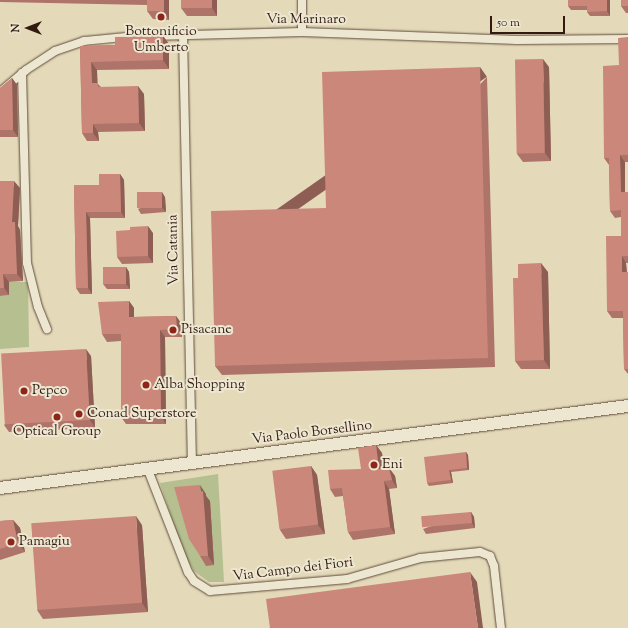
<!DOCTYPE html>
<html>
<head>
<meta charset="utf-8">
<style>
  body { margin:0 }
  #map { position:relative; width:628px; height:628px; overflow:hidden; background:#e4dab9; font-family:"Sorts Mill Goudy",serif }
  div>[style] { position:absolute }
  .green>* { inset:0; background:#b5bf8f }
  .roads { filter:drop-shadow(0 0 1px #5f4a3a) drop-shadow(0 0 1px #5f4a3a) }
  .minor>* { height:8px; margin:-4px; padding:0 4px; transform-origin:4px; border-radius:4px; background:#ede7d2 }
  .secondary>* { height:12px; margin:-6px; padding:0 6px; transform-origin:6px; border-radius:6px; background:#ede7d2 }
  .wall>* { inset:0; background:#af7469 }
  .shaded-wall>* { inset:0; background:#8e5e55; transform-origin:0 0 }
  .building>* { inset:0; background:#cb877a; transform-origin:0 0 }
  .dots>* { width:11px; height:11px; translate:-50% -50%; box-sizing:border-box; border:2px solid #ede7d2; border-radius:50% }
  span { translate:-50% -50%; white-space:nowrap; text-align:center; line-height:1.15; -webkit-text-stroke:4px #ede7d2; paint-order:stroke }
  .street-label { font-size:14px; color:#331a10 }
  .poi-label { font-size:14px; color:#331a10 }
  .left { translate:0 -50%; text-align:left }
  .north { position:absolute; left:8px; top:8px; width:40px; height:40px; -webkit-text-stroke:3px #ede7d2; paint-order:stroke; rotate:270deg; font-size:11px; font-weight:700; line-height:16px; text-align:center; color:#331a10 }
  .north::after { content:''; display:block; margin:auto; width:14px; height:18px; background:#331a10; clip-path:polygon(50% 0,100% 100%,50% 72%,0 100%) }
  .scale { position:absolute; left:490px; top:16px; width:75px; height:18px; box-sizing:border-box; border:2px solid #331a10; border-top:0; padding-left:5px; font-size:12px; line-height:14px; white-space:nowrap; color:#331a10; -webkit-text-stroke:3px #ede7d2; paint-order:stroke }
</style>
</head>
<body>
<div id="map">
  <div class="green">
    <i style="clip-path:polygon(9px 282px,28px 282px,29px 347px,0 349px,0 296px,9px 295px)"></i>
    <i style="clip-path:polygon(218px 474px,224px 582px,209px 582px,194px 571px,183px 553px,160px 483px)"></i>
  </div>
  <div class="roads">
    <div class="minor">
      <i style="left:302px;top:32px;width:32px;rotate:-90deg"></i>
      <i style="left:183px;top:35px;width:429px;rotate:88.8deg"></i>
      <i style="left:153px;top:36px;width:149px;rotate:-1.5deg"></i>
      <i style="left:302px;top:32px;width:215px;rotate:2.1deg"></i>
      <i style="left:517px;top:40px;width:111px;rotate:-0.5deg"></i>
      <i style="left:22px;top:73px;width:190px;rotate:88.5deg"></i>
      <i style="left:27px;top:263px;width:45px;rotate:76deg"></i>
      <i style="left:38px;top:307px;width:24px;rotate:68deg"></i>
      <i style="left:0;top:92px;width:34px;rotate:-40deg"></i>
      <i style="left:26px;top:70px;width:35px;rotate:-33deg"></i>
      <i style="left:55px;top:51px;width:31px;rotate:-19deg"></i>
      <i style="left:84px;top:41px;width:41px;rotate:-5.6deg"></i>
      <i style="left:148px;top:470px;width:110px;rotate:68.6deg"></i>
      <i style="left:188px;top:572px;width:11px;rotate:56deg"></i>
      <i style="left:194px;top:581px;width:19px;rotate:32deg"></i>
      <i style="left:210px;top:591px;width:138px;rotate:-5deg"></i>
      <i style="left:347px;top:579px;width:76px;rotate:-16deg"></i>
      <i style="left:420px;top:558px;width:60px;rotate:-5.7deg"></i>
      <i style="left:480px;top:552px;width:11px;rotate:22deg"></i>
      <i style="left:490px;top:556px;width:11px;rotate:68deg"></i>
      <i style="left:494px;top:566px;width:62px;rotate:83.6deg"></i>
    </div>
    <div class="secondary">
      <i style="left:0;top:488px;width:633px;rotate:-7.44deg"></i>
    </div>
  </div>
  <div class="wall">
    <i style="clip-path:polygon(0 0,169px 0,169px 20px,153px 19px,147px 11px,147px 5px,0 2px)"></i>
    <i style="clip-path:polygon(217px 0,217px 16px,187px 16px,181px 8px)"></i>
    <i style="clip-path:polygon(610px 0,610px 16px,590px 16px,587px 12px,587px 10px,571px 10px,568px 6px)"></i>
    <i style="clip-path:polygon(628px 0,628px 13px,626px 13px,621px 6px)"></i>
    <i style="clip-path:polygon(163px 36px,169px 44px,169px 69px,97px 70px,97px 83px,101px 87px,144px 94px,145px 131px,98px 132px,99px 141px,87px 141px,82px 133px,80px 46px,115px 45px)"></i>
    <i style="clip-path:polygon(628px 37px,628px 162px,625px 162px,625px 192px,628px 192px,628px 263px,626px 263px,627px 272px,628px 272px,628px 374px,624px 369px,623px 318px,612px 318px,607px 311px,621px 236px,621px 217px,615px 218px,610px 211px,609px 165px,604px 158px)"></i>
    <i style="clip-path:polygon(549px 67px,551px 161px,523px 162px,517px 154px)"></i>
    <i style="clip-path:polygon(487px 77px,495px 367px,222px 375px,215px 366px)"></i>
    <i style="clip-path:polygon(12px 78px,17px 85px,18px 137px,0 137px,0 88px)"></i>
    <i style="clip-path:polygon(120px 174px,124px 180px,125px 218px,90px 218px,92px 294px,80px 294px,76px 288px,74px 185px,99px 185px)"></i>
    <i style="clip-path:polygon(0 181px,20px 188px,18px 226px,20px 230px,23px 281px,8px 282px,9px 295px,0 296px)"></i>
    <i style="clip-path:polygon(165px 197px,166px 212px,141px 214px,138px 209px)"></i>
    <i style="clip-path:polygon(153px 233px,153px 263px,122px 264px,117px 257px)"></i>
    <i style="clip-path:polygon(126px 267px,129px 272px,130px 289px,107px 289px,103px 284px)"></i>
    <i style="clip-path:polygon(548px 272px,550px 369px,521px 369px,515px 361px,518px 278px)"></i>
    <i style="clip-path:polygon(129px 301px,134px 308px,134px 317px,176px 316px,181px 323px,182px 337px,165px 337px,166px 424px,126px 424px,121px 417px,121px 341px,107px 342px,102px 334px)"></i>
    <i style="clip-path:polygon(91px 356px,95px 428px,9px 432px,4px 425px)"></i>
    <i style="clip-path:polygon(376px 445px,382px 453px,384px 469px,389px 468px,395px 476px,397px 488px,389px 489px,395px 534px,353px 540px,348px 532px,343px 496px,335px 497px,330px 489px,361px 469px)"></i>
    <i style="clip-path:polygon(466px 452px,468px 455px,469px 470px,451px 472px,453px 483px,429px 486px,427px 483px)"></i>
    <i style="clip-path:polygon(311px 466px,317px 475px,325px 534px,286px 539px,280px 530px)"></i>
    <i style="clip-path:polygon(206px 494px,206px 496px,210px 501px,214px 565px,206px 566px,200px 556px)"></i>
    <i style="clip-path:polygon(471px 512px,474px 517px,475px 528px,426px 534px,423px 529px)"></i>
    <i style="clip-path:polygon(13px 520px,20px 528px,25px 552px,0 560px,0 521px)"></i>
    <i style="clip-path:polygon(142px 525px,148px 612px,43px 619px,37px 610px)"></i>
  </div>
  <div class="shaded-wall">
    <i style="clip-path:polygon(164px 0,169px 0,169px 20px,164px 12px)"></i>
    <i style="clip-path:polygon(212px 0,217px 0,217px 16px,212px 8px)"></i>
    <i style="clip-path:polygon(607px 0,610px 0,610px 16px,607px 11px)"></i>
    <i style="clip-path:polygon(163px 36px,169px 44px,169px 69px,163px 60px)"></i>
    <i style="clip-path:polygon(543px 59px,549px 67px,551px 161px,545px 153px)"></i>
    <i style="clip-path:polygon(91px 62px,97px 70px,98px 91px,92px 83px)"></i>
    <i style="left:480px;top:67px;width:12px;height:291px;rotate:55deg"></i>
    <i style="clip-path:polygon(12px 78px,17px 85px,18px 137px,13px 130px)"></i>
    <i style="clip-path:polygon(138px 86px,144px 94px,145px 131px,139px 123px)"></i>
    <i style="clip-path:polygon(93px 124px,98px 132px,99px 141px,93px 133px)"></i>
    <i style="clip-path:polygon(620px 155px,625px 162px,625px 199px,621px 192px,620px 158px)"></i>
    <i style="clip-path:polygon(120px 174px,124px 180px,125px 218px,121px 212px)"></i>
    <i style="clip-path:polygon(14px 181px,20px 188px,18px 226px,20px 230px,23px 281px,17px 274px,12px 222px)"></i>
    <i style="clip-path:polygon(162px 192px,165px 197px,166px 212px,162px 208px)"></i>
    <i style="clip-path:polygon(86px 212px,90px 218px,92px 294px,88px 288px)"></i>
    <i style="clip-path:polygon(148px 226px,153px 233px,153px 263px,148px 256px)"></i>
    <i style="clip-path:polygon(622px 256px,626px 263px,627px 279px,622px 272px)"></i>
    <i style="clip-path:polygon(541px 263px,548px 272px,550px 369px,544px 360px)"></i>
    <i style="clip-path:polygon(126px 267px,129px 272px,130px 289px,126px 284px)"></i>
    <i style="clip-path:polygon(3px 274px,9px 282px,9px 295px,4px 288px)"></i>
    <i style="clip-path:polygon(129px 301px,134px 308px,134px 324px,129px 317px)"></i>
    <i style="clip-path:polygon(176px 316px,181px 323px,182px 337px,177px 329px)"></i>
    <i style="clip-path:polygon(160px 330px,165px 337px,166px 424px,161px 417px)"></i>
    <i style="clip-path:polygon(86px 349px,91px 356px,95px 428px,90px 420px)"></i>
    <i style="clip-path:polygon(376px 445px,382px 453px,385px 477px,379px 469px)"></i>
    <i style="clip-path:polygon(466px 452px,468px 455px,469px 470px,467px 468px)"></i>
    <i style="clip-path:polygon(311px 466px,317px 475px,325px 534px,318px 525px)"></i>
    <i style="clip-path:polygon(389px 468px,395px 476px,397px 488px,392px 480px)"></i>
    <i style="clip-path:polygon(449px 470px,451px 472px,453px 483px,451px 480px)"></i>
    <i style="clip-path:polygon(384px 481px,389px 489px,395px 534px,390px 527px)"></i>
    <i style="clip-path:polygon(200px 485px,206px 494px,206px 496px,210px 501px,214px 565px,208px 556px)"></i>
    <i style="clip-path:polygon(471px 512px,474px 517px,475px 528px,472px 523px)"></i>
    <i style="clip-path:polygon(136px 516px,142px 525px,148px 612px,142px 603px)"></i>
    <i style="clip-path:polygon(13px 520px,20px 528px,25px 552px,18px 543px)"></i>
    <i style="clip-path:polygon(470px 572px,477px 582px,483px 628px,478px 628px)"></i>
  </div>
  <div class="building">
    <i style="left:147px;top:0;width:17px;height:11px"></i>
    <i style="left:181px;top:0;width:31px;height:8px"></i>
    <i style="clip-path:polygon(568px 0,607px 0,607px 11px,587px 12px,587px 6px,568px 6px)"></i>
    <i style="left:621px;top:0;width:7px;height:6px"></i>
    <i style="clip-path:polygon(163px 36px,163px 60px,91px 62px,92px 83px,98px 83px,98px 87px,138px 86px,139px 123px,93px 124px,93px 133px,82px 133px,80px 46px,115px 45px,115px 37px)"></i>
    <i style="clip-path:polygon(628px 37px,628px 155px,620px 155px,620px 158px,621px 192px,628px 192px,628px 256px,622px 256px,622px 272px,628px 272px,628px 369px,624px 369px,623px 311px,607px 311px,606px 236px,621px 236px,621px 210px,610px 211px,609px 158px,604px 158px,603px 66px,619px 65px,618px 38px)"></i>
    <i style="left:543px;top:59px;width:94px;height:28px;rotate:89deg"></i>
    <i style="clip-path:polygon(480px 67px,488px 358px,215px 366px,211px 211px,326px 208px,322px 72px)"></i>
    <i style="clip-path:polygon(12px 78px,13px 130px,0 130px,0 88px)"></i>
    <i style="clip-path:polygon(99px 174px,120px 174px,121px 212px,86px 212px,88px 288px,76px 288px,74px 185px,99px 185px)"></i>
    <i style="clip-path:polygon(0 181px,14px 181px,12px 222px,15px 222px,17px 274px,1px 274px,3px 274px,4px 288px,0 288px)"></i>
    <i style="left:162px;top:192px;width:16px;height:25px;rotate:90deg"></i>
    <i style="clip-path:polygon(148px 226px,148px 256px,117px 257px,116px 231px,130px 230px,130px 227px)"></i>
    <i style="clip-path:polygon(541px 263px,544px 360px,515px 361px,513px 278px,518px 278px,518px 264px)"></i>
    <i style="left:126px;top:267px;width:17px;height:23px;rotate:90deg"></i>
    <i style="clip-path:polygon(129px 301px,129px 317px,176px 316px,177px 329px,160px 330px,161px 417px,121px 417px,121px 334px,102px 334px,98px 302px)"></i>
    <i style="left:86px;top:349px;width:71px;height:85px;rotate:87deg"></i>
    <i style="clip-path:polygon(376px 445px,379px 469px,389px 468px,392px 480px,384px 481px,390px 527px,348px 532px,342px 488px,330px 489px,328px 470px,361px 469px,358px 448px)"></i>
    <i style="clip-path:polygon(466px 452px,467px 468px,449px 470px,451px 480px,427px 483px,424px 457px)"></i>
    <i style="left:311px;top:466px;width:59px;height:39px;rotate:83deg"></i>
    <i style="clip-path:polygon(200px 485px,200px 492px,203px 491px,208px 556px,200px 556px,189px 539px,174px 487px)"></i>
    <i style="left:471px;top:512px;width:11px;height:50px;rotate:85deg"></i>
    <i style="left:136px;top:516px;width:87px;height:105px;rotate:86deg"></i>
    <i style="clip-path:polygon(13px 520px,18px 543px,0 549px,0 521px)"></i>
    <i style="clip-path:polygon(470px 572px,478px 628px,270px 628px,266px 599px)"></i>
  </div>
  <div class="dots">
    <i style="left:161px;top:17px;background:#8f2418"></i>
    <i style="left:173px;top:330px;background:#8f2418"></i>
    <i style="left:146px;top:385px;background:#8f2418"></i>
    <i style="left:24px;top:391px;background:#8f2418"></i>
    <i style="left:79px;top:414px;background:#8f2418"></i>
    <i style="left:57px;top:417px;background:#8f2418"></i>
    <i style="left:374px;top:465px;background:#8f2418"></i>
    <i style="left:11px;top:542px;background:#8f2418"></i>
  </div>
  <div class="street-label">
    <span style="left:306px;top:20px">Via Marinaro</span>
    <span style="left:174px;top:250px;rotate:-91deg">Via Catania</span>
    <span style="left:312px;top:433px;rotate:-7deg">Via Paolo Borsellino</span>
    <span style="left:293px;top:570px;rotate:-7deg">Via Campo dei Fiori</span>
  </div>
  <div class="poi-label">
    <span style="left:161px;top:40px">Bottonificio<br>Umberto</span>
    <span class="left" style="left:181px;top:330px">Pisacane</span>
    <span class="left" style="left:154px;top:385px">Alba Shopping</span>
    <span class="left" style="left:32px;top:391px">Pepco</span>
    <span class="left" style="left:87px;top:414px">Conad Superstore</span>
    <span style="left:57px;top:432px">Optical Group</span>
    <span class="left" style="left:382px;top:465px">Eni</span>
    <span class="left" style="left:19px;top:542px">Pamagiu</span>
  </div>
  <div class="north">N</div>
  <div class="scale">50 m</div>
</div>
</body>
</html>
